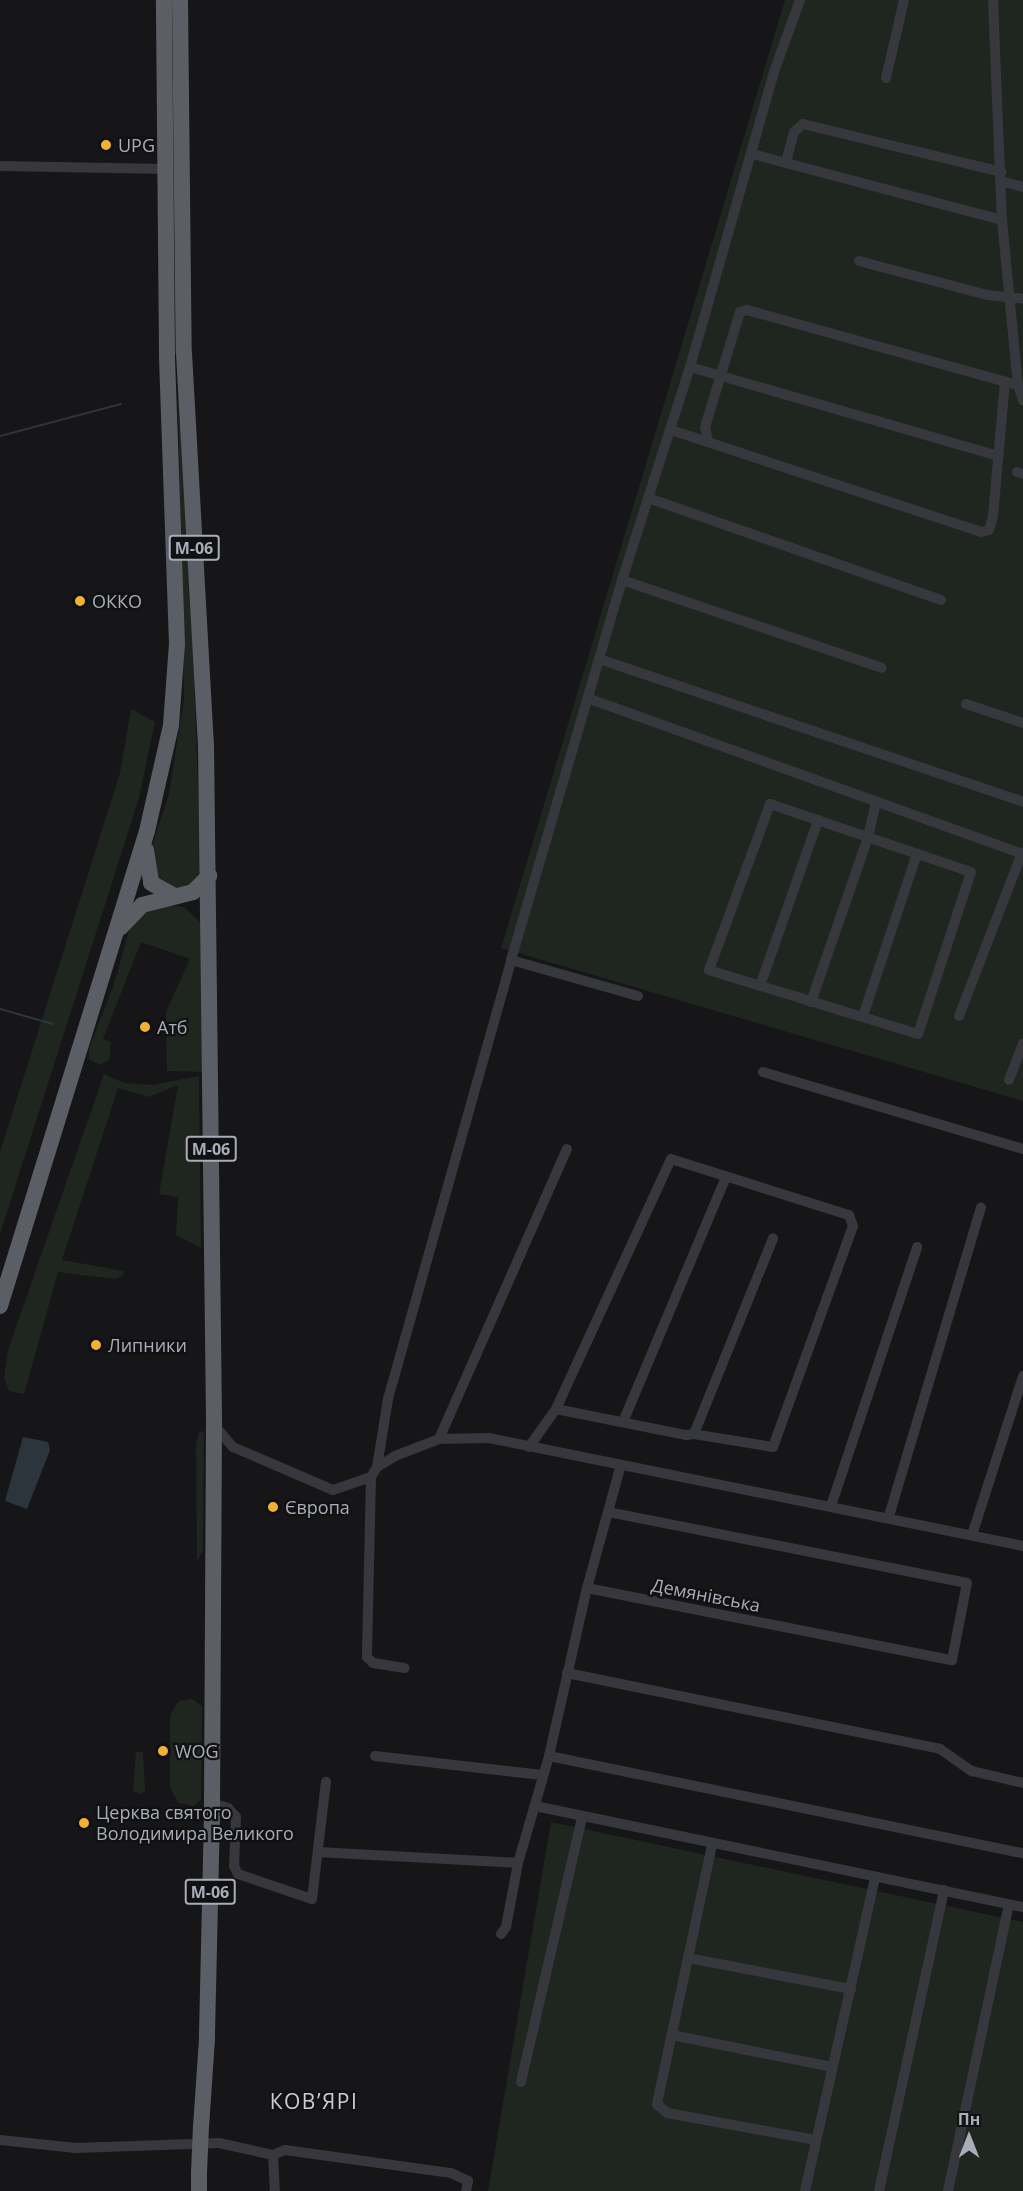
<!DOCTYPE html>
<html>
<head>
<meta charset="utf-8">
<style>
  body { margin:0 }
  #map { position:relative; width:1023px; height:2191px; overflow:hidden; background:#161618; font-family:"Open Sans",sans-serif }
  div>[style] { position:absolute }
  .green>* { inset:0; background:#1e261f }
  .water>* { inset:0; background:#2c353c }
  .stream>* { height:2px; margin:-1px; padding:0 1px; transform-origin:1px; border-radius:1px; background:#2c353c }
  .minor>* { height:10px; margin:-5px; padding:0 5px; transform-origin:5px; border-radius:5px; background:#37383d }
  .trunk>* { height:16px; margin:-8px; padding:0 8px; transform-origin:8px; border-radius:8px; background:#5b5e65 }
  .trunk-bridge>* { height:16px; margin:-8px; padding:0 8px; transform-origin:8px; border-radius:8px; background:#5b5e65 }
  .dots>* { width:16px; height:16px; translate:-50% -50%; box-sizing:border-box; border:3px solid #111113; border-radius:50% }
  span { translate:-50% -50%; white-space:nowrap; text-align:center; line-height:1.15; -webkit-text-stroke:4.5px #111113; paint-order:stroke }
  .shield-label span { padding:2px 4px; background:#111113; border:2px solid; border-radius:4px; -webkit-text-stroke-width:0 }
  .shield-label { font-size:16px; color:#a8adb8; font-weight:700 }
  .poi-label { font-size:18px; color:#a8adb8 }
  .left { translate:0 -50%; text-align:left }
  .street-label { font-size:18px; color:#a8adb8 }
  .quarter-label { font-size:21px; color:#c9ccd4; letter-spacing:1.5px }
  .north { position:absolute; left:939px; top:2107px; width:60px; height:60px; -webkit-text-stroke:4px #111113; paint-order:stroke; rotate:0deg; font-size:16px; font-weight:700; line-height:24px; text-align:center; color:#a8adb8 }
  .north::after { content:''; display:block; margin:auto; width:21px; height:27px; background:#a8adb8; clip-path:polygon(50% 0,100% 100%,50% 72%,0 100%) }
</style>
</head>
<body>
<div id="map">
  <div class="green">
    <i style="clip-path:polygon(785px 0,1023px 0,1023px 1101px,501px 948px)"></i>
    <i style="clip-path:polygon(170px 15px,201px 870px,193px 884px,177px 890px,161px 886px,149px 855px,169px 794px,184px 699px)"></i>
    <i style="clip-path:polygon(131px 709px,155px 722px,139px 798px,0 1234px,0 1152px,120px 773px)"></i>
    <i style="clip-path:polygon(157px 904px,184px 907px,202px 924px,205px 1072px,167px 1071px,166px 1012px,190px 959px,141px 942px,103px 1039px,111px 1042px,109px 1060px,100px 1065px,89px 1059px,89px 1048px,113px 987px,131px 924px)"></i>
    <i style="clip-path:polygon(104px 1074px,124px 1083px,152px 1085px,199px 1076px,201px 1248px,176px 1235px,178px 1197px,159px 1194px,178px 1085px,149px 1097px,118px 1088px,62px 1260px,124px 1271px,123px 1276px,116px 1279px,58px 1272px,24px 1394px,9px 1391px,4px 1378px,8px 1350px)"></i>
    <i style="clip-path:polygon(204px 1431px,203px 1551px,197px 1561px,196px 1444px,199px 1432px)"></i>
    <i style="clip-path:polygon(192px 1699px,202px 1706px,201px 1800px,193px 1806px,179px 1803px,170px 1788px,170px 1715px,179px 1701px)"></i>
    <i style="clip-path:polygon(136px 1752px,143px 1752px,145px 1791px,141px 1794px,133px 1791px)"></i>
    <i style="clip-path:polygon(551px 1822px,1023px 1922px,1023px 2191px,488px 2191px)"></i>
  </div>
  <div class="water">
    <i style="clip-path:polygon(23px 1437px,48px 1442px,50px 1450px,27px 1509px,5px 1501px)"></i>
  </div>
  <div class="stream">
    <i style="left:0;top:436px;width:125px;rotate:-14.8deg"></i>
    <i style="left:0;top:1009px;width:55px;rotate:15.8deg"></i>
  </div>
  <div class="minor">
    <i style="left:993px;top:0;width:220px;rotate:87.7deg"></i>
    <i style="left:1002px;top:220px;width:166px;rotate:84.5deg"></i>
    <i style="left:1018px;top:385px;width:16px;rotate:72deg"></i>
    <i style="left:886px;top:78px;width:80px;rotate:-77deg"></i>
    <i style="left:752px;top:154px;width:259px;rotate:14.8deg"></i>
    <i style="left:786px;top:162px;width:31px;rotate:-75deg"></i>
    <i style="left:794px;top:132px;width:12px;rotate:-42deg"></i>
    <i style="left:803px;top:124px;width:204px;rotate:13.6deg"></i>
    <i style="left:0;top:166px;width:167px;rotate:1deg"></i>
    <i style="left:1001px;top:181px;width:23px;rotate:15deg"></i>
    <i style="left:859px;top:261px;width:132px;rotate:14.9deg"></i>
    <i style="left:987px;top:295px;width:36px;rotate:6deg"></i>
    <i style="left:690px;top:367px;width:321px;rotate:16.1deg"></i>
    <i style="left:671px;top:430px;width:326px;rotate:18.2deg"></i>
    <i style="left:981px;top:532px;width:8px;rotate:-14deg"></i>
    <i style="left:989px;top:530px;width:15px;rotate:-74deg"></i>
    <i style="left:993px;top:516px;width:135px;rotate:-84.9deg"></i>
    <i style="left:708px;top:442px;width:15px;rotate:-101deg"></i>
    <i style="left:705px;top:427px;width:120px;rotate:-73.1deg"></i>
    <i style="left:740px;top:312px;width:7px;rotate:-16deg"></i>
    <i style="left:747px;top:310px;width:281px;rotate:15.5deg"></i>
    <i style="left:1017px;top:472px;width:6px;rotate:18deg"></i>
    <i style="left:651px;top:499px;width:307px;rotate:19.2deg"></i>
    <i style="left:622px;top:580px;width:274px;rotate:18.7deg"></i>
    <i style="left:599px;top:659px;width:447px;rotate:18.6deg"></i>
    <i style="left:590px;top:699px;width:460px;rotate:19.7deg"></i>
    <i style="left:966px;top:704px;width:60px;rotate:18.4deg"></i>
    <i style="left:770px;top:804px;width:212px;rotate:18.7deg"></i>
    <i style="left:971px;top:872px;width:170px;rotate:108.1deg"></i>
    <i style="left:918px;top:1034px;width:219px;rotate:-163deg"></i>
    <i style="left:709px;top:970px;width:177px;rotate:-69.8deg"></i>
    <i style="left:511px;top:960px;width:132px;rotate:15.8deg"></i>
    <i style="left:760px;top:986px;width:176px;rotate:-70.7deg"></i>
    <i style="left:811px;top:1002px;width:175px;rotate:-70.9deg"></i>
    <i style="left:868px;top:837px;width:36px;rotate:-77deg"></i>
    <i style="left:863px;top:1016px;width:171px;rotate:-71.6deg"></i>
    <i style="left:959px;top:1016px;width:175px;rotate:-68.9deg"></i>
    <i style="left:763px;top:1072px;width:271px;rotate:16.5deg"></i>
    <i style="left:1009px;top:1080px;width:39px;rotate:-69deg"></i>
    <i style="left:556px;top:1409px;width:133px;rotate:11.3deg"></i>
    <i style="left:686px;top:1435px;width:8px;rotate:-7deg"></i>
    <i style="left:694px;top:1434px;width:211px;rotate:-68deg"></i>
    <i style="left:623px;top:1422px;width:264px;rotate:-67.2deg"></i>
    <i style="left:216px;top:1427px;width:26px;rotate:50deg"></i>
    <i style="left:233px;top:1447px;width:109px;rotate:23.3deg"></i>
    <i style="left:333px;top:1490px;width:40px;rotate:-18.9deg"></i>
    <i style="left:371px;top:1477px;width:12px;rotate:-59deg"></i>
    <i style="left:377px;top:1467px;width:21px;rotate:-31deg"></i>
    <i style="left:395px;top:1456px;width:47px;rotate:-21.1deg"></i>
    <i style="left:439px;top:1439px;width:50px;rotate:-1.1deg"></i>
    <i style="left:489px;top:1438px;width:545px;rotate:11.43deg"></i>
    <i style="left:439px;top:1439px;width:317px;rotate:-66.2deg"></i>
    <i style="left:529px;top:1447px;width:47px;rotate:-54.6deg"></i>
    <i style="left:556px;top:1409px;width:275px;rotate:-65.3deg"></i>
    <i style="left:671px;top:1159px;width:187px;rotate:17.5deg"></i>
    <i style="left:849px;top:1215px;width:12px;rotate:70deg"></i>
    <i style="left:853px;top:1226px;width:235px;rotate:109.9deg"></i>
    <i style="left:773px;top:1447px;width:80px;rotate:-170.7deg"></i>
    <i style="left:377px;top:1467px;width:69px;rotate:-80.8deg"></i>
    <i style="left:388px;top:1399px;width:456px;rotate:-74.3deg"></i>
    <i style="left:511px;top:960px;width:396px;rotate:-73.7deg"></i>
    <i style="left:622px;top:580px;width:224px;rotate:-72.3deg"></i>
    <i style="left:690px;top:367px;width:310px;rotate:-74.1deg"></i>
    <i style="left:775px;top:69px;width:73px;rotate:-70.1deg"></i>
    <i style="left:371px;top:1477px;width:180px;rotate:91.3deg"></i>
    <i style="left:367px;top:1657px;width:8px;rotate:45deg"></i>
    <i style="left:373px;top:1663px;width:32px;rotate:9deg"></i>
    <i style="left:831px;top:1506px;width:273px;rotate:-71.6deg"></i>
    <i style="left:889px;top:1516px;width:322px;rotate:-73.4deg"></i>
    <i style="left:972px;top:1535px;width:167px;rotate:-72.2deg"></i>
    <i style="left:587px;top:1588px;width:372px;rotate:11.2deg"></i>
    <i style="left:952px;top:1660px;width:78px;rotate:-79deg"></i>
    <i style="left:967px;top:1583px;width:364px;rotate:-168.8deg"></i>
    <i style="left:567px;top:1673px;width:381px;rotate:11.5deg"></i>
    <i style="left:940px;top:1749px;width:39px;rotate:35deg"></i>
    <i style="left:972px;top:1771px;width:52px;rotate:13.2deg"></i>
    <i style="left:375px;top:1756px;width:168px;rotate:6.5deg"></i>
    <i style="left:549px;top:1756px;width:484px;rotate:11.6deg"></i>
    <i style="left:212px;top:1803px;width:17px;rotate:17deg"></i>
    <i style="left:228px;top:1808px;width:12px;rotate:48deg"></i>
    <i style="left:236px;top:1817px;width:49px;rotate:92.3deg"></i>
    <i style="left:234px;top:1866px;width:9px;rotate:63deg"></i>
    <i style="left:238px;top:1874px;width:78px;rotate:18.7deg"></i>
    <i style="left:312px;top:1899px;width:118px;rotate:-83.2deg"></i>
    <i style="left:535px;top:1806px;width:498px;rotate:11.7deg"></i>
    <i style="left:712px;top:1845px;width:265px;rotate:102deg"></i>
    <i style="left:657px;top:2104px;width:13px;rotate:42deg"></i>
    <i style="left:667px;top:2113px;width:151px;rotate:10.3deg"></i>
    <i style="left:318px;top:1852px;width:200px;rotate:3.1deg"></i>
    <i style="left:501px;top:1934px;width:9px;rotate:-54deg"></i>
    <i style="left:506px;top:1927px;width:65px;rotate:-79.4deg"></i>
    <i style="left:518px;top:1863px;width:111px;rotate:-73.8deg"></i>
    <i style="left:549px;top:1756px;width:172px;rotate:-77.3deg"></i>
    <i style="left:587px;top:1588px;width:124px;rotate:-74.6deg"></i>
    <i style="left:688px;top:1958px;width:166px;rotate:10.8deg"></i>
    <i style="left:672px;top:2035px;width:163px;rotate:11.3deg"></i>
    <i style="left:521px;top:2082px;width:272px;rotate:-77deg"></i>
    <i style="left:0;top:2140px;width:76px;rotate:6deg"></i>
    <i style="left:76px;top:2148px;width:143px;rotate:-2deg"></i>
    <i style="left:219px;top:2143px;width:55px;rotate:12.5deg"></i>
    <i style="left:273px;top:2155px;width:13px;rotate:-23deg"></i>
    <i style="left:285px;top:2150px;width:168px;rotate:7.9deg"></i>
    <i style="left:451px;top:2173px;width:19px;rotate:25deg"></i>
    <i style="left:468px;top:2181px;width:10px;rotate:101deg"></i>
    <i style="left:273px;top:2155px;width:36px;rotate:87deg"></i>
    <i style="left:805px;top:2191px;width:321px;rotate:-77.4deg"></i>
    <i style="left:879px;top:2191px;width:308px;rotate:-77.8deg"></i>
    <i style="left:948px;top:2191px;width:293px;rotate:-78deg"></i>
  </div>
  <div class="trunk">
    <i style="left:180px;top:0;width:353px;rotate:89.4deg"></i>
    <i style="left:184px;top:353px;width:393px;rotate:86.8deg"></i>
    <i style="left:206px;top:745px;width:677px;rotate:89.32deg"></i>
    <i style="left:214px;top:1422px;width:392px;rotate:90.3deg"></i>
    <i style="left:212px;top:1814px;width:225px;rotate:91.3deg"></i>
    <i style="left:207px;top:2039px;width:87px;rotate:93.9deg"></i>
    <i style="left:146px;top:850px;width:33px;rotate:81deg"></i>
    <i style="left:151px;top:883px;width:26px;rotate:29deg"></i>
    <i style="left:120px;top:928px;width:32px;rotate:-46deg"></i>
    <i style="left:142px;top:905px;width:53px;rotate:-14.3deg"></i>
    <i style="left:193px;top:892px;width:23px;rotate:-45deg"></i>
    <i style="left:0;top:1306px;width:497px;rotate:-72.8deg"></i>
    <i style="left:147px;top:831px;width:109px;rotate:-77.2deg"></i>
    <i style="left:171px;top:725px;width:81px;rotate:-85.8deg"></i>
    <i style="left:177px;top:644px;width:290px;rotate:-92deg"></i>
    <i style="left:167px;top:354px;width:354px;rotate:-90.5deg"></i>
    <i style="left:199px;top:2191px;width:18px;rotate:-90deg"></i>
  </div>
  <div class="trunk-bridge">
    <i style="left:199px;top:2173px;width:47px;rotate:-87.6deg"></i>
  </div>
  <div class="dots">
    <i style="left:106px;top:145px;background:#f2b134"></i>
    <i style="left:80px;top:601px;background:#f2b134"></i>
    <i style="left:145px;top:1027px;background:#f2b134"></i>
    <i style="left:96px;top:1345px;background:#f2b134"></i>
    <i style="left:273px;top:1507px;background:#f2b134"></i>
    <i style="left:163px;top:1751px;background:#f2b134"></i>
    <i style="left:84px;top:1823px;background:#f2b134"></i>
  </div>
  <div class="shield-label">
    <span style="left:194px;top:548px">М-06</span>
    <span style="left:211px;top:1149px">М-06</span>
    <span style="left:210px;top:1892px">М-06</span>
  </div>
  <div class="poi-label">
    <span class="left" style="left:118px;top:145px">UPG</span>
    <span class="left" style="left:92px;top:601px">ОККО</span>
    <span class="left" style="left:157px;top:1027px">Атб</span>
    <span class="left" style="left:108px;top:1345px">Липники</span>
    <span class="left" style="left:285px;top:1507px">Європа</span>
    <span class="left" style="left:175px;top:1751px">WOG</span>
    <span class="left" style="left:96px;top:1823px">Церква святого<br>Володимира Великого</span>
  </div>
  <div class="street-label">
    <span style="left:706px;top:1595px;rotate:11deg">Демянівська</span>
  </div>
  <div class="quarter-label">
    <span style="left:314px;top:2101px">КОВ’ЯРІ</span>
  </div>
  <div class="north">Пн</div>
</div>
</body>
</html>
